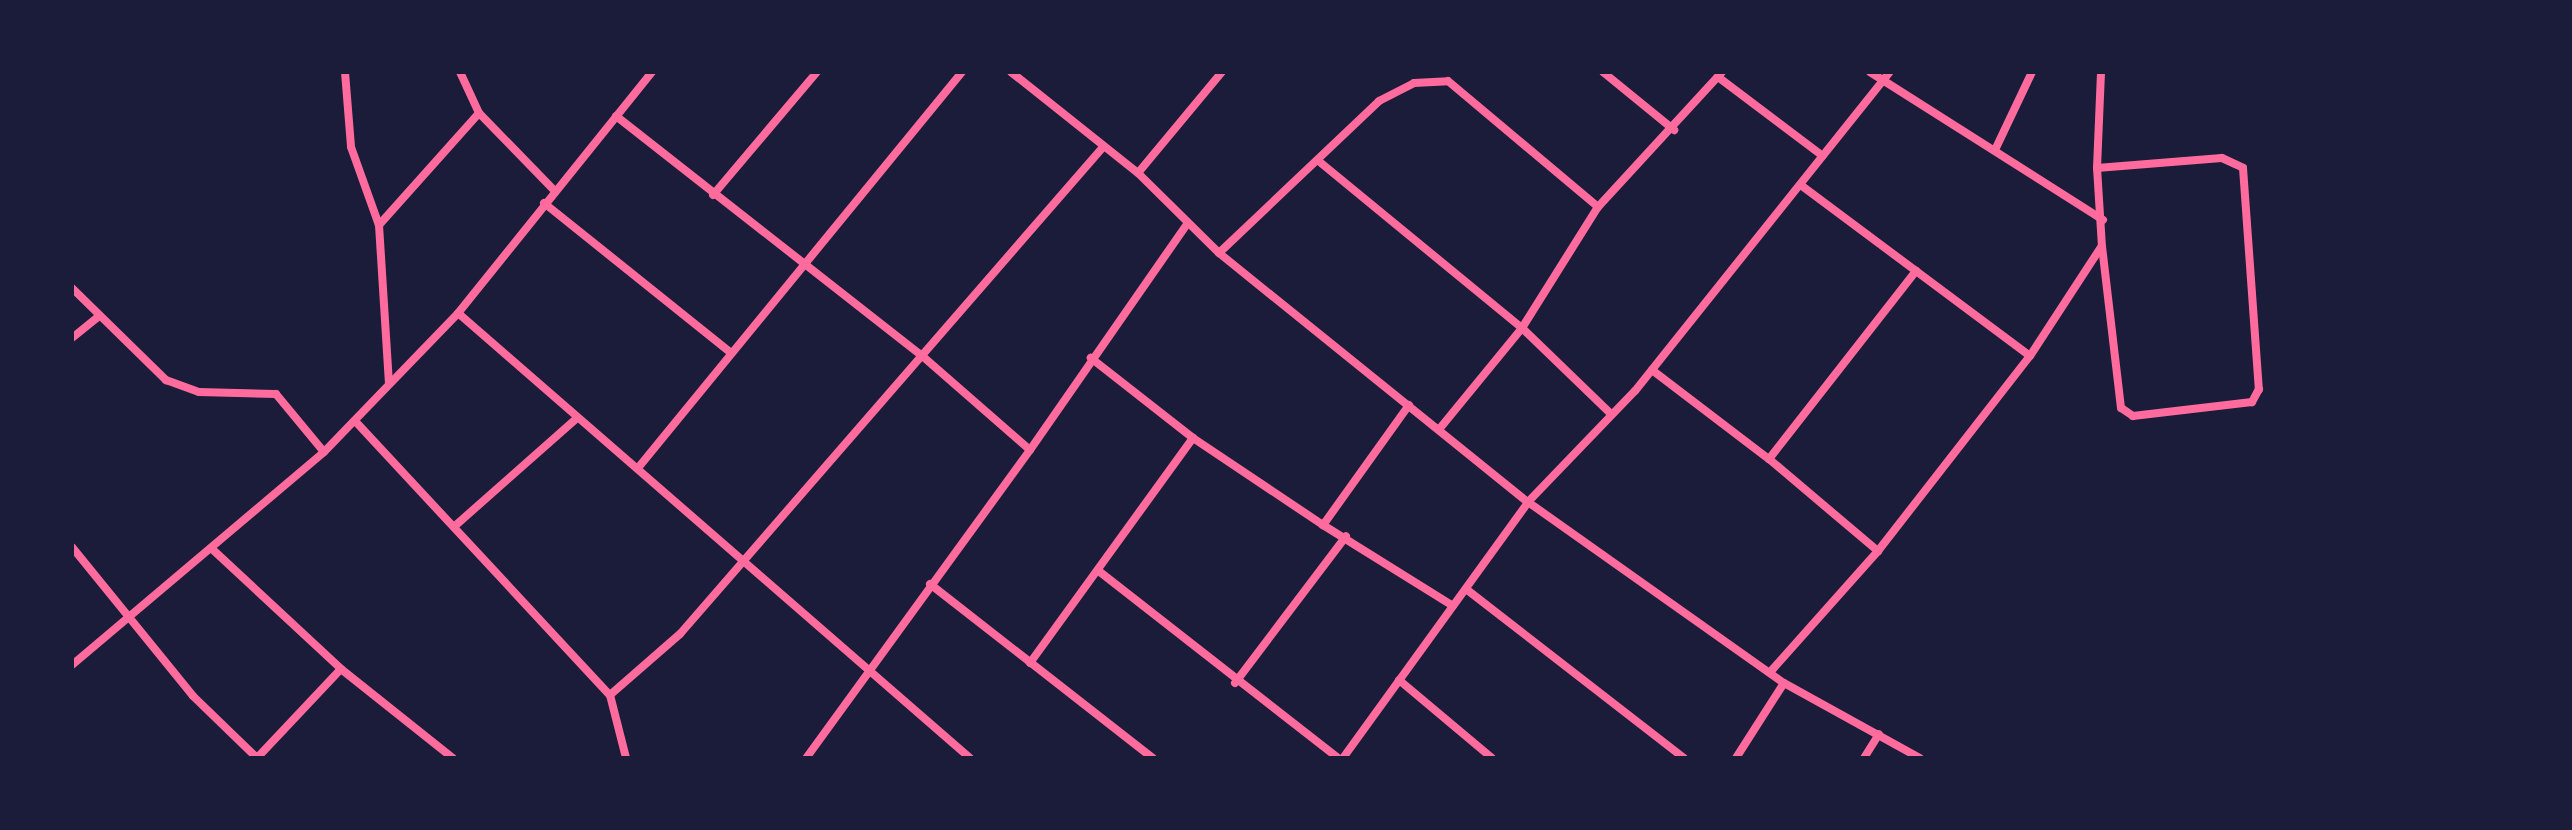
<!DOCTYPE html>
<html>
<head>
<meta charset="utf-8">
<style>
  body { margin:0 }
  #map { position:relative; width:2572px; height:830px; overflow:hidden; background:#1b1b3a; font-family:Barlow,sans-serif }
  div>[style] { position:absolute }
  .minor>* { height:8px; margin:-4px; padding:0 4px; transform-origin:4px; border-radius:4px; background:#ff6b9d }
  span { translate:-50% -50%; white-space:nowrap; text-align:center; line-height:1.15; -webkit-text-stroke:8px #1b1b3a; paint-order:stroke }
  .frame { position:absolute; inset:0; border:74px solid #1b1b3a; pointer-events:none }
</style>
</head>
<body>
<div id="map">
  <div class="minor">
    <i style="left:345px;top:72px;width:75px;rotate:85.4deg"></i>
    <i style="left:351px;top:147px;width:83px;rotate:70.3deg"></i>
    <i style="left:379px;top:225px;width:158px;rotate:86.4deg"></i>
    <i style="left:460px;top:72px;width:45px;rotate:65.1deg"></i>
    <i style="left:479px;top:113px;width:106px;rotate:45.8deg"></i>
    <i style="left:652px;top:72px;width:309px;rotate:128.8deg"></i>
    <i style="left:458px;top:313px;width:678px;rotate:41deg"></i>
    <i style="left:1011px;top:72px;width:162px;rotate:38.5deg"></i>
    <i style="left:1138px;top:173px;width:114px;rotate:44.6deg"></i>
    <i style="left:1219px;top:253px;width:397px;rotate:38.9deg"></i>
    <i style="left:1528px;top:502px;width:154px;rotate:-46.1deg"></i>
    <i style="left:1635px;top:391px;width:408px;rotate:-51.4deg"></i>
    <i style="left:1603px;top:72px;width:92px;rotate:39.2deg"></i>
    <i style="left:1870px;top:72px;width:276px;rotate:32.4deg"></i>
    <i style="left:1718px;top:77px;width:131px;rotate:37deg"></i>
    <i style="left:616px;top:116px;width:386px;rotate:38.1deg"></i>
    <i style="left:920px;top:354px;width:146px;rotate:41.1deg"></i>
    <i style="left:1030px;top:450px;width:381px;rotate:126deg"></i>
    <i style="left:1995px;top:150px;width:86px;rotate:-64.6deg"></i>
    <i style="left:1321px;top:163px;width:260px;rotate:39.4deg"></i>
    <i style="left:1522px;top:328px;width:124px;rotate:44deg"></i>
    <i style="left:2097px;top:168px;width:125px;rotate:-4.6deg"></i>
    <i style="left:2222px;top:158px;width:23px;rotate:25deg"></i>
    <i style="left:2243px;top:168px;width:222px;rotate:85.9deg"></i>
    <i style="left:2259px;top:389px;width:15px;rotate:118deg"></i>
    <i style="left:2252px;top:402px;width:120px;rotate:173.3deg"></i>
    <i style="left:2133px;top:416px;width:14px;rotate:-146deg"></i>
    <i style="left:2121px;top:408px;width:162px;rotate:-96.7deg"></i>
    <i style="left:2102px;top:247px;width:79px;rotate:-93.6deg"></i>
    <i style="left:2097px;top:168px;width:96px;rotate:-87.6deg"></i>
    <i style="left:1138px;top:173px;width:131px;rotate:-50.3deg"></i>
    <i style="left:1802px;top:186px;width:284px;rotate:36.7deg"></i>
    <i style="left:713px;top:195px;width:161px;rotate:-49.8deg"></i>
    <i style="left:544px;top:203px;width:240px;rotate:38.7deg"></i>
    <i style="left:379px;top:225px;width:150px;rotate:-48.2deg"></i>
    <i style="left:1219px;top:253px;width:221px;rotate:-43.5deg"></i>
    <i style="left:1379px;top:101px;width:39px;rotate:-27deg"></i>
    <i style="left:1414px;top:83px;width:34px;rotate:-3deg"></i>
    <i style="left:1448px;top:81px;width:196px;rotate:40deg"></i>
    <i style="left:72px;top:288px;width:132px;rotate:44.4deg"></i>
    <i style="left:166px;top:380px;width:35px;rotate:20deg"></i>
    <i style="left:199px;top:392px;width:77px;rotate:1.5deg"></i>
    <i style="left:276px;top:394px;width:75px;rotate:50.4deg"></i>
    <i style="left:72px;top:338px;width:32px;rotate:-39deg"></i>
    <i style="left:1652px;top:370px;width:147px;rotate:37.3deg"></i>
    <i style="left:1769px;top:459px;width:239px;rotate:-52deg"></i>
    <i style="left:1409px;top:405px;width:148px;rotate:125.6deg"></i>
    <i style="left:1323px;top:525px;width:153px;rotate:31.9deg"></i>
    <i style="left:356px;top:422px;width:373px;rotate:47.1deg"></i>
    <i style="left:610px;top:695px;width:65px;rotate:75.7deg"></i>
    <i style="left:1441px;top:427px;width:128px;rotate:-50.7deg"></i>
    <i style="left:1522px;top:328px;width:143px;rotate:-57.9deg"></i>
    <i style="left:1598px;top:207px;width:183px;rotate:-47.4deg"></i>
    <i style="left:1193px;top:438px;width:156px;rotate:33.8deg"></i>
    <i style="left:1030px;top:450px;width:275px;rotate:-55.2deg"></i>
    <i style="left:1769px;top:459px;width:143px;rotate:40.2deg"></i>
    <i style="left:1878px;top:551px;width:247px;rotate:-52.1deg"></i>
    <i style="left:2030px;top:356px;width:130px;rotate:-56.9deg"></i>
    <i style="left:638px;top:468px;width:512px;rotate:-50.71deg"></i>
    <i style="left:456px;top:525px;width:162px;rotate:-41.5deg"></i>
    <i style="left:72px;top:547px;width:192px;rotate:50.9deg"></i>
    <i style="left:193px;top:696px;width:89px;rotate:44.1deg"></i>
    <i style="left:257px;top:758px;width:122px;rotate:-46.7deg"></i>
    <i style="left:341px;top:669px;width:143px;rotate:38.5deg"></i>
    <i style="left:211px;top:548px;width:178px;rotate:42.9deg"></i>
    <i style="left:1100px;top:572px;width:302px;rotate:38deg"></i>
    <i style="left:930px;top:584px;width:283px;rotate:38deg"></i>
    <i style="left:1466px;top:589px;width:276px;rotate:37.8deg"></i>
    <i style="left:1030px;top:663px;width:278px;rotate:-54.1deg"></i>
    <i style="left:1193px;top:438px;width:130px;rotate:-141.9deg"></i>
    <i style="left:72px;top:665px;width:330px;rotate:-40.2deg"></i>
    <i style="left:324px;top:452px;width:193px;rotate:-46deg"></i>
    <i style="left:1772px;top:670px;width:159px;rotate:-48.3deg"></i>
    <i style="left:1399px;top:680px;width:121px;rotate:40deg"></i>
    <i style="left:1235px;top:683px;width:184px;rotate:-52.9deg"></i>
    <i style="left:610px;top:695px;width:93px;rotate:-41.1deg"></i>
    <i style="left:680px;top:634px;width:645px;rotate:-49.02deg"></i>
    <i style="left:1343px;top:758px;width:316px;rotate:-54.1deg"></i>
    <i style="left:1528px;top:502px;width:314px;rotate:35.3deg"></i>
    <i style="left:1784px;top:683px;width:155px;rotate:28.9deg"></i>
    <i style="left:1736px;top:758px;width:89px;rotate:-57.4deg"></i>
    <i style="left:1864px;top:758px;width:28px;rotate:-58deg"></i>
  </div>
  <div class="frame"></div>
</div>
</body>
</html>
